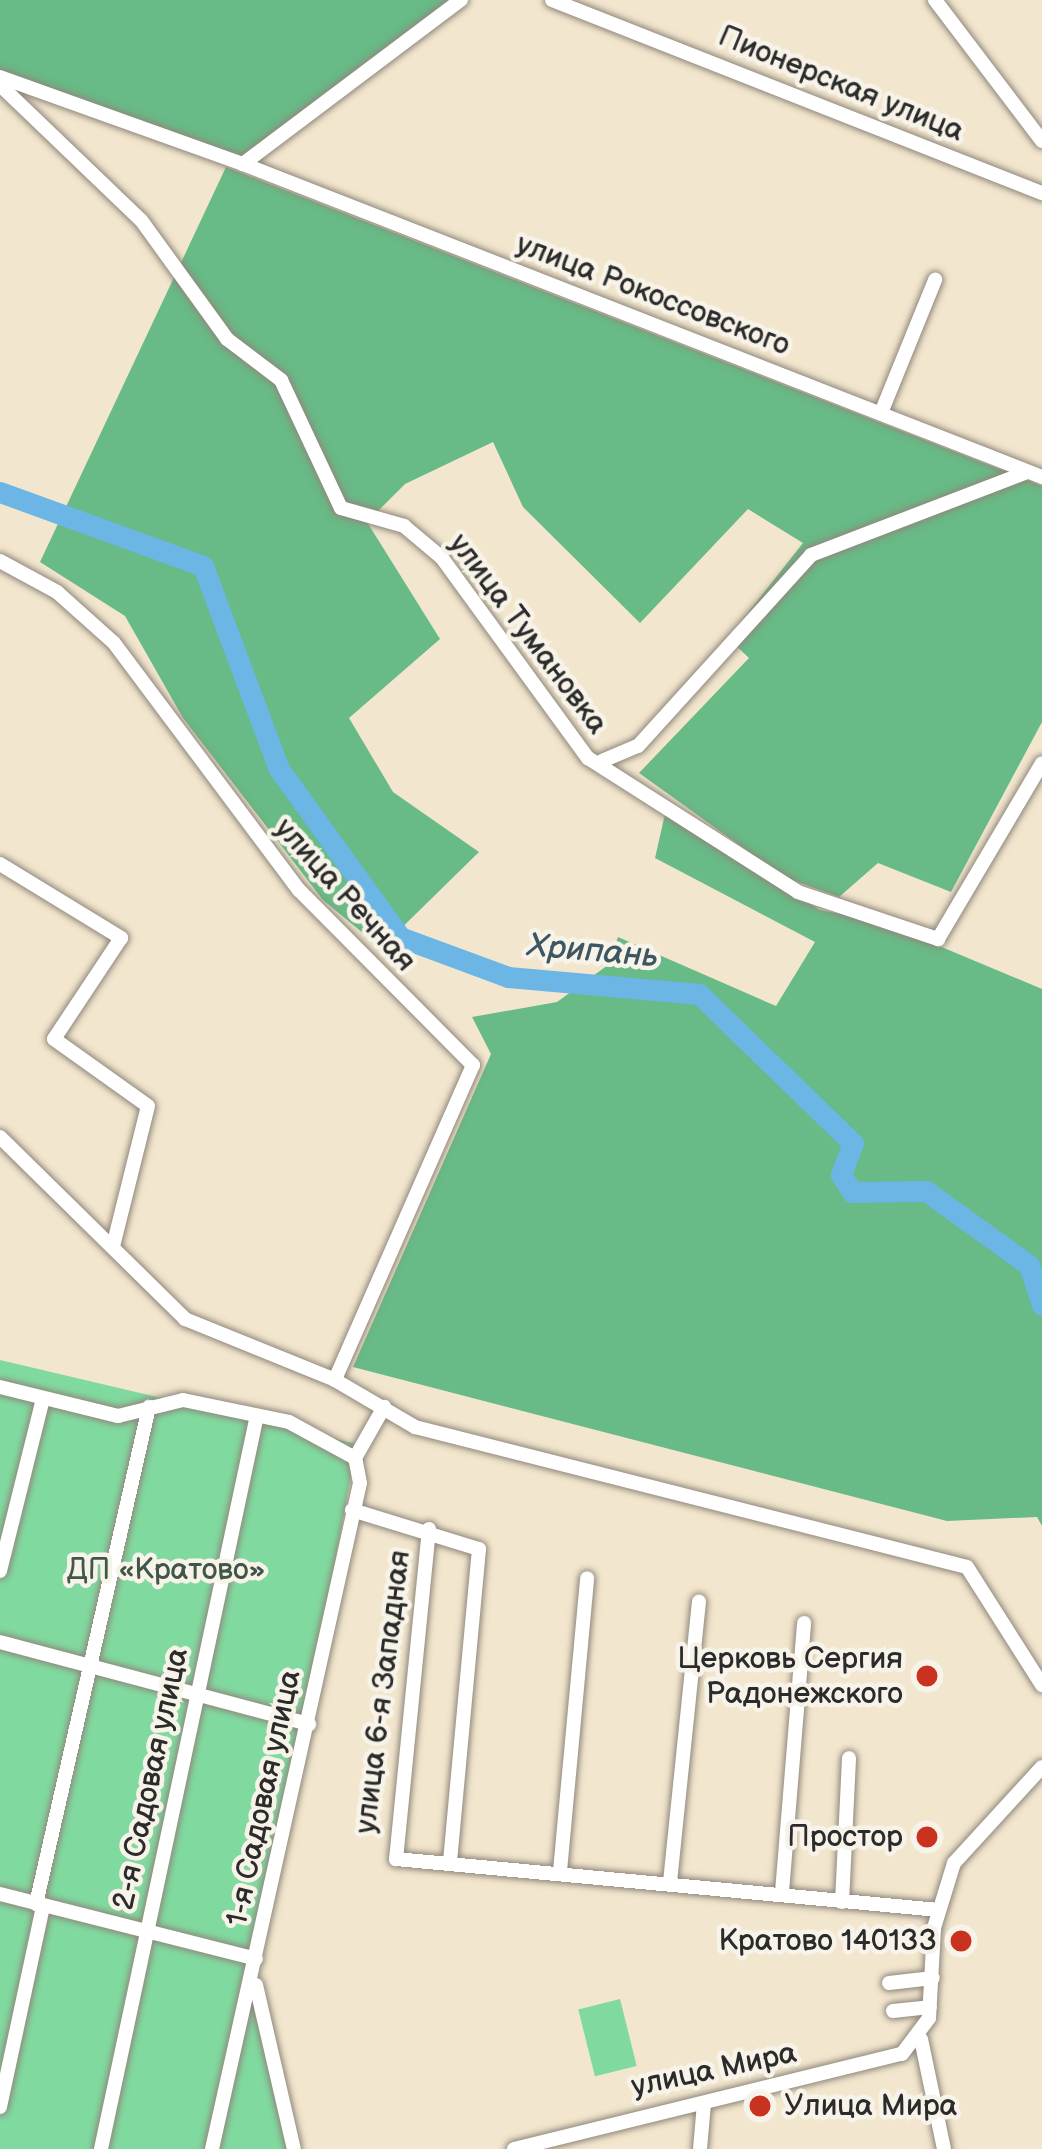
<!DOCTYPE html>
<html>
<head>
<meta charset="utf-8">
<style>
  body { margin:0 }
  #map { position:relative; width:1042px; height:2149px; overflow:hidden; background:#f3e6ce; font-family:"Balsamiq Sans",sans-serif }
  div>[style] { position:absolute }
  .green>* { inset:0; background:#80daa0; transform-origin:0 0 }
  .forest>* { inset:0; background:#68ba86 }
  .river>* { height:21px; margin:-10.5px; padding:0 10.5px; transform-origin:10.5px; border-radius:10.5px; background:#6bb6e4 }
  .roads { filter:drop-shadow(0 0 3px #8f887c) drop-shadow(0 0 3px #8f887c) }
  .street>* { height:14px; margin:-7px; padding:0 7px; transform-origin:7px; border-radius:7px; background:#fff }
  .dots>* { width:33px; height:33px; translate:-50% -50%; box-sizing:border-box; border:6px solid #f7f3e8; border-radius:50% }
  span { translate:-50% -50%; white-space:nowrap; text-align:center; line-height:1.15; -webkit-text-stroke:9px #f7f3e8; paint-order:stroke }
  .street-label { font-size:30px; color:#2b2b2b }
  .park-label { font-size:30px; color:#405748 }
  .poi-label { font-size:30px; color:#2b2b2b }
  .right { translate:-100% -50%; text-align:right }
  .left { translate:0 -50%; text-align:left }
  .water-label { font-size:33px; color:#3e5562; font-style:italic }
</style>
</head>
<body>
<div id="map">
  <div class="green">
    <i style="clip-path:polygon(0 1360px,357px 1444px,258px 1976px,291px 2149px,0 2149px)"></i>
    <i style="left:620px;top:1999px;width:69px;height:43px;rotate:76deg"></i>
  </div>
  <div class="forest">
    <i style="clip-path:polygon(0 0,452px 0,264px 152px,239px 158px,0 71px)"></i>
    <i style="clip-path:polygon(226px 167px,1042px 486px,1042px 722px,951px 892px,878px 863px,839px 897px,784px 877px,639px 773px,749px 658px,728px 638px,803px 543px,748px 509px,640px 623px,523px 507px,493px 442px,405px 484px,367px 522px,440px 639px,349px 718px,393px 792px,479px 852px,381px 948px,323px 900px,183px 718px,125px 616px,40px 562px)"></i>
    <i style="clip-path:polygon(665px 814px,820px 910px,882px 922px,1042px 989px,1042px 1526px,1037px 1517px,947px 1521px,353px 1367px,491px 1054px,472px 1017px,557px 1002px,608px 965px,618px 937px,776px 1006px,815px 942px,655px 858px)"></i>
  </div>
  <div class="river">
    <i style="left:0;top:492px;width:216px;rotate:20deg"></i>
    <i style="left:203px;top:566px;width:217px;rotate:69.5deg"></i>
    <i style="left:279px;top:769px;width:207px;rotate:54.2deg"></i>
    <i style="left:400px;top:937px;width:115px;rotate:20.3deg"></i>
    <i style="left:508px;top:977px;width:192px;rotate:5.1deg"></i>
    <i style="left:699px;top:994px;width:214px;rotate:44.1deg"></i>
    <i style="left:853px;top:1143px;width:34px;rotate:111deg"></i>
    <i style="left:841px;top:1175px;width:20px;rotate:57deg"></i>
    <i style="left:852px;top:1192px;width:74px;rotate:-0.8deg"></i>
    <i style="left:926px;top:1191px;width:127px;rotate:35.7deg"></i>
    <i style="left:1029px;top:1265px;width:42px;rotate:72deg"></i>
  </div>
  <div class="roads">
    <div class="street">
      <i style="left:552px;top:0;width:527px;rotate:21.5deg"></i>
      <i style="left:935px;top:0;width:177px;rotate:52.8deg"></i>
      <i style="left:0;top:77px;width:258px;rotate:19.7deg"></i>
      <i style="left:243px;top:164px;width:273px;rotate:-37deg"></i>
      <i style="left:0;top:85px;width:195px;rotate:43.8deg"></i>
      <i style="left:141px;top:220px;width:147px;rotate:54.1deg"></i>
      <i style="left:227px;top:339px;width:68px;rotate:37.2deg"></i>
      <i style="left:281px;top:380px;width:141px;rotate:64.9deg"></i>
      <i style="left:341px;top:508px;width:66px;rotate:15.9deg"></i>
      <i style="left:404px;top:526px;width:50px;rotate:40.1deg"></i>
      <i style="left:442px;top:558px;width:248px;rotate:53.9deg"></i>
      <i style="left:588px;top:758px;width:249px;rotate:32.5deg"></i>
      <i style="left:798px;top:892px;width:148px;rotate:18.6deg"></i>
      <i style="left:938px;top:939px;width:204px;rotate:-59.4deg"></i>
      <i style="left:243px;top:164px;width:858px;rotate:21.39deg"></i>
      <i style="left:881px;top:413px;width:144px;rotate:-67.9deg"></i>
      <i style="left:0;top:561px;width:65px;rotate:28.5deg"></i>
      <i style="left:57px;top:592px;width:76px;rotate:41.8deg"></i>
      <i style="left:114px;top:643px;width:309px;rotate:53.2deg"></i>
      <i style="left:299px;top:890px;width:247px;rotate:45.2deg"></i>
      <i style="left:473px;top:1065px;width:344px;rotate:113.7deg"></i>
      <i style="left:602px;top:761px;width:39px;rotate:-23deg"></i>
      <i style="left:638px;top:746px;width:258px;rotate:-47.8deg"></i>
      <i style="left:811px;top:555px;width:231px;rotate:-21deg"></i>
      <i style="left:0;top:864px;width:142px;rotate:31.4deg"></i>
      <i style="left:121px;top:938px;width:121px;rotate:123.6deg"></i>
      <i style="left:54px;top:1039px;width:115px;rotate:35.5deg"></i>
      <i style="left:148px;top:1106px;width:144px;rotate:104deg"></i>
      <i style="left:0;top:1137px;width:260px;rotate:44.5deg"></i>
      <i style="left:185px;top:1319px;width:162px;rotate:22.1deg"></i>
      <i style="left:335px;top:1380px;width:93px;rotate:30.4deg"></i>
      <i style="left:415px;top:1427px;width:569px;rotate:14.23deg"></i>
      <i style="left:967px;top:1567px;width:140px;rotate:57.6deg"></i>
      <i style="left:0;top:1387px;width:122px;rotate:13.8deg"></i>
      <i style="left:118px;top:1416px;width:67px;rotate:-13.8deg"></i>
      <i style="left:183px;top:1400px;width:108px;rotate:11.7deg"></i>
      <i style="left:289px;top:1422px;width:75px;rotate:28.6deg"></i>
      <i style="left:355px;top:1458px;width:59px;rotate:-60.4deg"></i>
      <i style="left:352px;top:1510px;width:133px;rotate:17.1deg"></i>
      <i style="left:479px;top:1549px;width:311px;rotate:95.3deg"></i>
      <i style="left:429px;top:1529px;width:332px;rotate:95.7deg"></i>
      <i style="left:396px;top:1859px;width:545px;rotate:5.37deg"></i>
      <i style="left:0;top:1571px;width:178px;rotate:-76deg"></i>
      <i style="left:0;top:1642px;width:320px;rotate:14.9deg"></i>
      <i style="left:560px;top:1871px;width:294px;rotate:-84.7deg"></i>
      <i style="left:670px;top:1882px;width:282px;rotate:-84.1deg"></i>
      <i style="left:782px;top:1892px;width:270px;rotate:-85.3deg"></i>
      <i style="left:0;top:1894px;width:264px;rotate:14.2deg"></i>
      <i style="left:842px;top:1902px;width:144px;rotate:-87.2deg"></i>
      <i style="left:36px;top:1904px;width:510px;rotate:-77.19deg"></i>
      <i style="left:889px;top:1983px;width:44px;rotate:-6.5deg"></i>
      <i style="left:256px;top:1985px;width:168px;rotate:77deg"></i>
      <i style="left:893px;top:2011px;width:37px;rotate:-6deg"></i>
      <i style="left:921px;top:2039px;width:112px;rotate:78.2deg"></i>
      <i style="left:0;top:2107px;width:206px;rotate:-77.9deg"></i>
      <i style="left:101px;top:2149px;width:745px;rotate:-78deg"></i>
      <i style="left:212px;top:2149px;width:682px;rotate:-77.47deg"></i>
      <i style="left:360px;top:1483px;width:25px;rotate:-101deg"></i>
      <i style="left:514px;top:2149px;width:399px;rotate:-13.8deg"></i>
      <i style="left:902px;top:2054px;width:45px;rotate:-53.1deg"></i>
      <i style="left:929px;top:2018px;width:90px;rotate:-86.8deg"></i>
      <i style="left:934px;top:1928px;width:68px;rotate:-72.9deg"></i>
      <i style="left:954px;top:1863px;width:130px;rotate:-47.5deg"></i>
      <i style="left:700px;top:2149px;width:46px;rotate:-85deg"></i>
    </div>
  </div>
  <div class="dots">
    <i style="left:927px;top:1676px;background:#c8321e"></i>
    <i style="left:927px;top:1837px;background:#c8321e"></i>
    <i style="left:961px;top:1941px;background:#c8321e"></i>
    <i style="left:760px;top:2106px;background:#c8321e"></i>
  </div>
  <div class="street-label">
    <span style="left:841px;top:84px;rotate:22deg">Пионерская улица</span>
    <span style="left:653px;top:295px;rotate:21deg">улица Рокоссовского</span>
    <span style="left:528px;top:634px;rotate:53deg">улица Тумановка</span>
    <span style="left:345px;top:895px;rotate:48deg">улица Речная</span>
    <span style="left:383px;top:1692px;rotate:-83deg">улица 6-я Западная</span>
    <span style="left:151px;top:1779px;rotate:-78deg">2-я Садовая улица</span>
    <span style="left:264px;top:1798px;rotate:-78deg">1-я Садовая улица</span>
    <span style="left:714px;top:2070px;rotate:-12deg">улица Мира</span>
  </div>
  <div class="park-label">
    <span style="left:166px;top:1570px">ДП «Кратово»</span>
  </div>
  <div class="poi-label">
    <span class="right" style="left:903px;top:1676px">Церковь Сергия<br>Радонежского</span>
    <span class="right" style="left:903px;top:1837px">Простор</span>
    <span class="right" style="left:937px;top:1941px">Кратово 140133</span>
    <span class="left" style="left:784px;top:2106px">Улица Мира</span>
  </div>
  <div class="water-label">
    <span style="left:593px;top:952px;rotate:5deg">Хрипань</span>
  </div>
</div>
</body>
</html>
